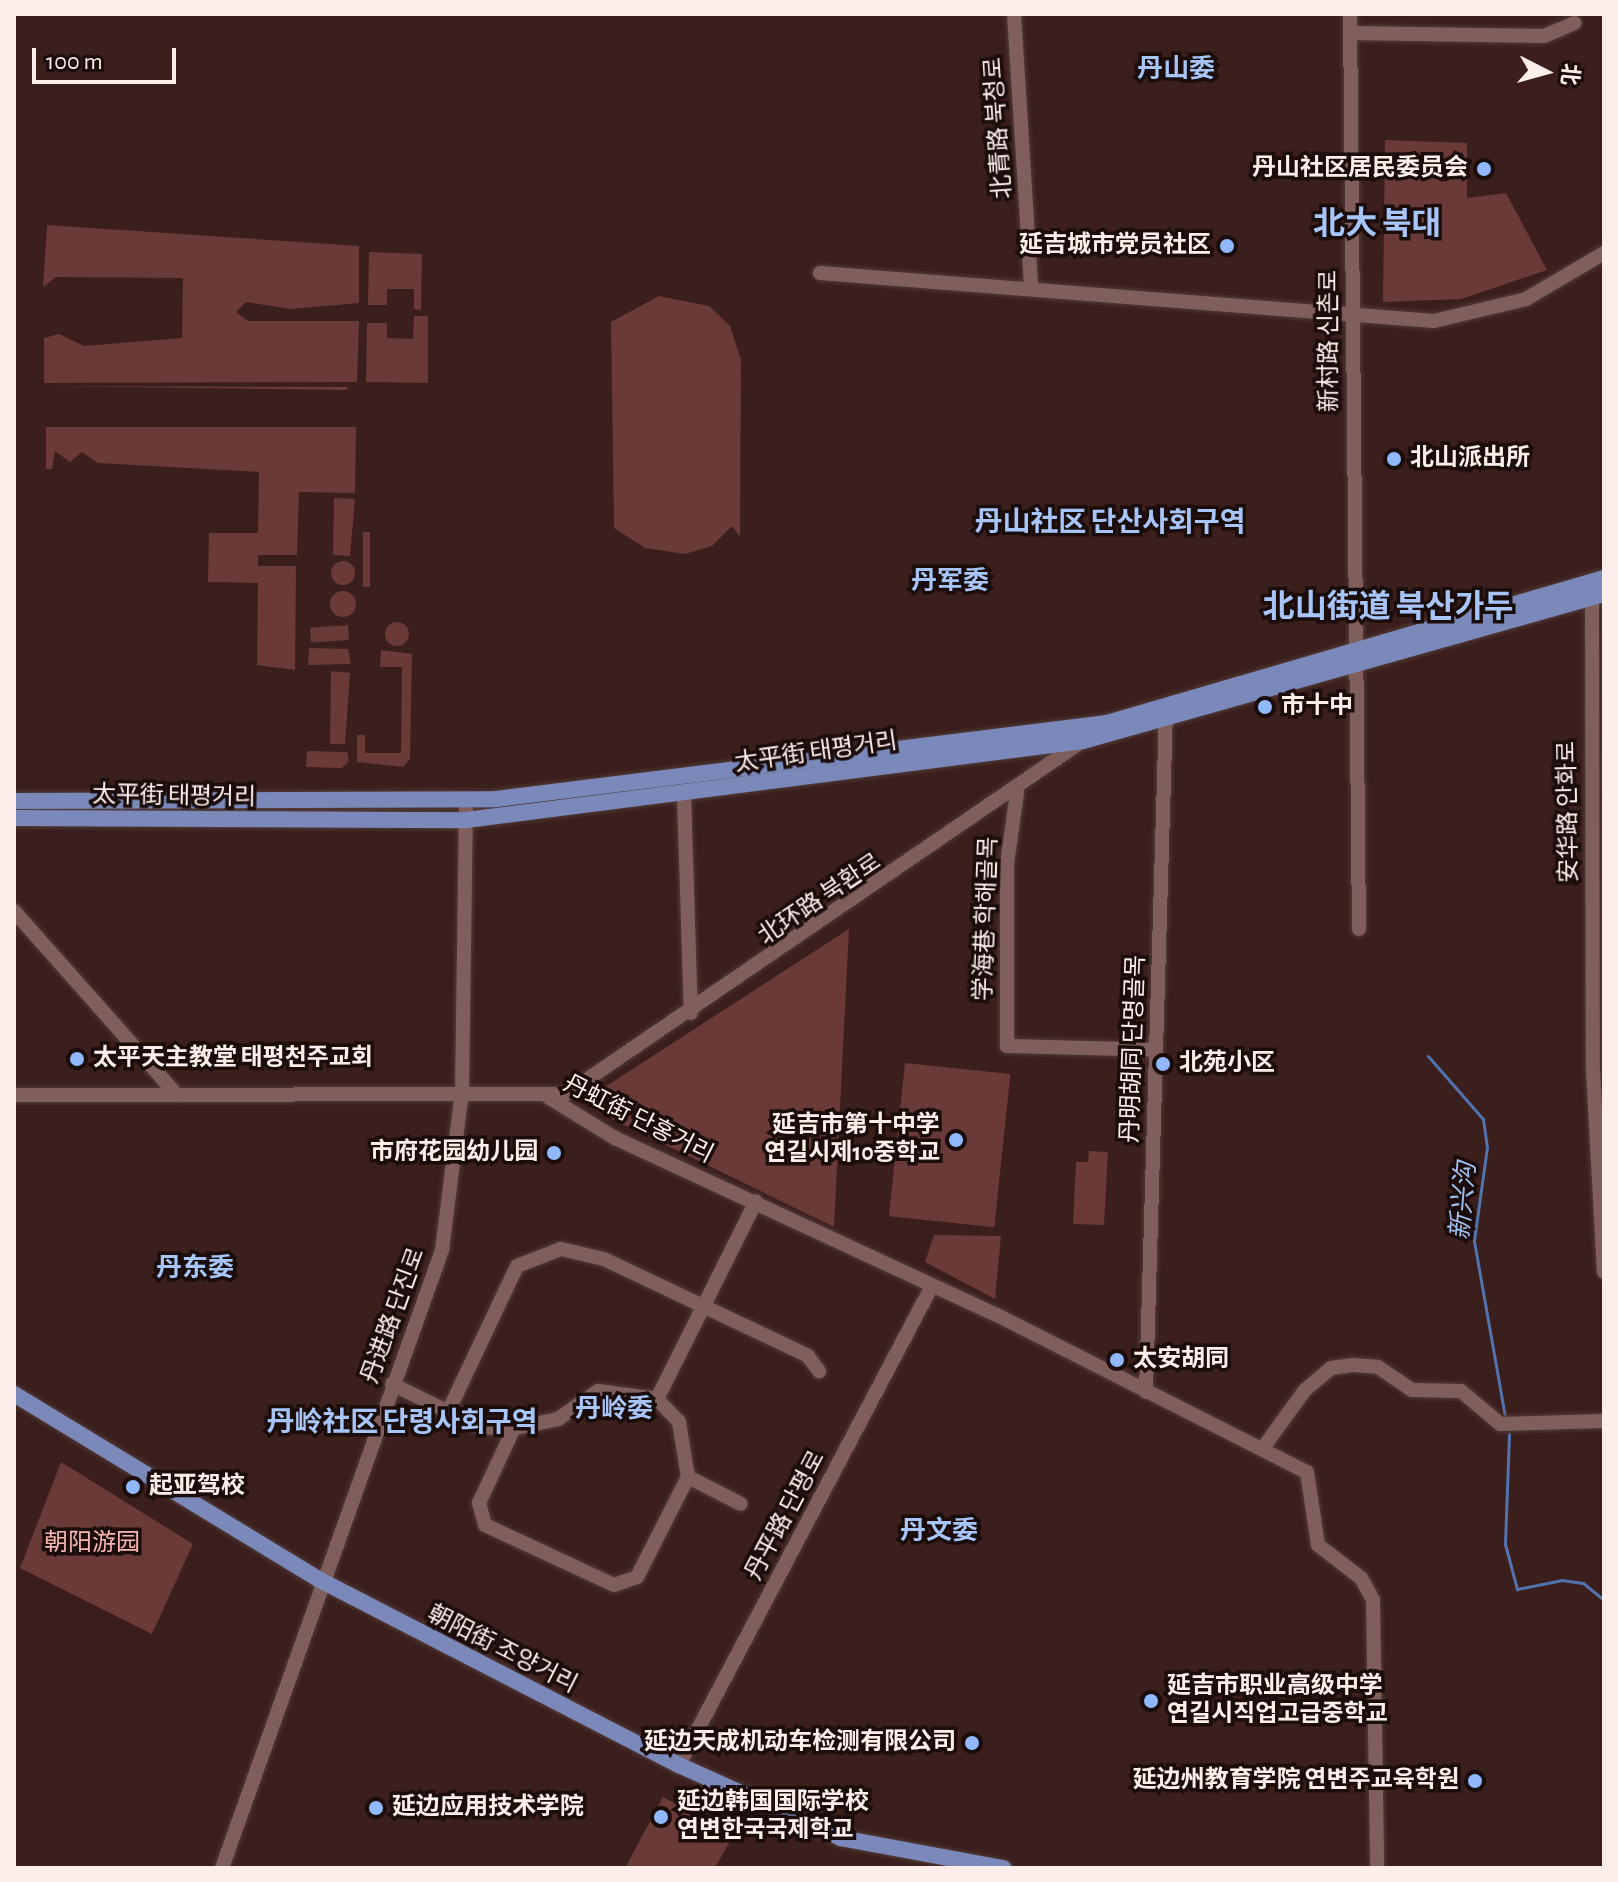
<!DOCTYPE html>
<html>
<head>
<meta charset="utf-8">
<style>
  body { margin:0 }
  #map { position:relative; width:1618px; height:1882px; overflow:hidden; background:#3b1f1d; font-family:"Alegreya Sans","Noto Sans SC","Noto Sans KR",sans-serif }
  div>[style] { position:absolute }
  .green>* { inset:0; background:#693a37; transform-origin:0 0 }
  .round { border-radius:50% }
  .stream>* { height:3px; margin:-1.5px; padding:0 1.5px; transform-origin:1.5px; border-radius:1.5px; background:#5273ad }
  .roads { filter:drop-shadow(0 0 2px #513b39) drop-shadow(0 0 2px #513b39) }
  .minor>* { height:14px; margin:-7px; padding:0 7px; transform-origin:7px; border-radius:7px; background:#7f5e5b }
  .major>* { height:16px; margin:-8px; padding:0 8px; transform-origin:8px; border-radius:8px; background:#7a89ba }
  .dots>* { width:22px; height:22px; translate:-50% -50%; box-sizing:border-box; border:4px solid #1a0d0c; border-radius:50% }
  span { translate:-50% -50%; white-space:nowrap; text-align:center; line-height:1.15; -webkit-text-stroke:7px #1a0d0c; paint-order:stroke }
  .street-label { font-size:24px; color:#fdeeec }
  .poi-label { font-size:24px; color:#fdeeec; font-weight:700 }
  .right { translate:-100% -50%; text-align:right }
  .left { translate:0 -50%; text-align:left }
  .park-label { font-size:24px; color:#f8b7b1 }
  .neighbourhood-label { font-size:26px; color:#a7c5f8; font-weight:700 }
  .water-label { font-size:26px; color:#a3c0f1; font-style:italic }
  .quarter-label { font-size:28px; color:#a7c5f8; font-weight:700 }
  .district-label { font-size:32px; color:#a7c5f8; font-weight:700 }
  .frame { position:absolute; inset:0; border:16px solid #fdeeec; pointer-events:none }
  .north { position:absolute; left:1506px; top:32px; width:80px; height:80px; -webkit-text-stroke:6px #1a0d0c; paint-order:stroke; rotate:96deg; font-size:22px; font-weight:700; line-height:32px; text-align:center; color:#fdeeec }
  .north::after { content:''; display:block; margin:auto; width:28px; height:36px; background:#fdeeec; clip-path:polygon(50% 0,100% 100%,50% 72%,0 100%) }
  .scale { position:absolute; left:32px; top:48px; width:144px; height:36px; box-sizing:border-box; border:4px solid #fdeeec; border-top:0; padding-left:10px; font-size:24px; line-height:28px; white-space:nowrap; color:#fdeeec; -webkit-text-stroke:6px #1a0d0c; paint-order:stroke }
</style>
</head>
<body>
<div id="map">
  <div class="green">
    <i style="clip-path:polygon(1385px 140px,1467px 143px,1467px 198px,1506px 193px,1547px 270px,1461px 299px,1383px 302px)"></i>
    <i style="clip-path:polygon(47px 225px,359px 246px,359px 303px,291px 309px,246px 302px,236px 312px,248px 321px,359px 321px,357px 382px,44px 383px,44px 338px,59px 334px,84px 346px,182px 338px,183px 278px,56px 277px,43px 287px)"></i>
    <i style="clip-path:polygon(369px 252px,422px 254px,421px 310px,414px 309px,414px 289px,387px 289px,387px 305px,368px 305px)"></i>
    <i style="clip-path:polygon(659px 296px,709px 306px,730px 326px,741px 360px,740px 537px,732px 526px,712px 546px,685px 554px,645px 548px,614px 528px,611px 322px)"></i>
    <i style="clip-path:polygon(414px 316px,428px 316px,428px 383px,366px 382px,367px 323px,387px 323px,387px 338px,413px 339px)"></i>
    <i style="clip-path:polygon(44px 386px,348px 387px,346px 390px)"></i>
    <i style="clip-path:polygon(46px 427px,356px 427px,355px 493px,299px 492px,297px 555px,258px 555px,258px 566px,296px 566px,295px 670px,257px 665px,258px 583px,208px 582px,209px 533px,258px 533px,259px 472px,98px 463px,82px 452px,70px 462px,55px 451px,52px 469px,46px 469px)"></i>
    <i style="clip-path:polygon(334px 498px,355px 499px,350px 556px,333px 555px)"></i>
    <i style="left:363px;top:532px;width:7px;height:55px"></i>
    <i class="round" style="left:331px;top:561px;width:24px;height:24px"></i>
    <i class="round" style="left:330px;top:591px;width:26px;height:26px"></i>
    <i class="round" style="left:385px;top:622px;width:24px;height:24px"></i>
    <i style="left:348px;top:625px;width:15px;height:38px;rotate:86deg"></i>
    <i style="clip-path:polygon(309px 648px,348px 649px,351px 664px,308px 665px)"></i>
    <i style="clip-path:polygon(381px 650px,412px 654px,410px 759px,403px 767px,357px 762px,357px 735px,365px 735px,365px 753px,401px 753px,402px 667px,380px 667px)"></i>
    <i style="clip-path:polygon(331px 671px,350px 673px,345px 744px,330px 744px)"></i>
    <i style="clip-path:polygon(307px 751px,347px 752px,349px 761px,342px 768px,306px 767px)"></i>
    <i style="clip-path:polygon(849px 929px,834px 1227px,590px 1108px,591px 1096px)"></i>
    <i style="left:905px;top:1063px;width:106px;height:154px;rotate:6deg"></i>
    <i style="clip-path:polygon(1089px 1151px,1108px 1152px,1104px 1225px,1073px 1224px,1076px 1162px,1088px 1162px)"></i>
    <i style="clip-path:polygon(934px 1235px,1001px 1236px,995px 1299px,925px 1262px)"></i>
    <i style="clip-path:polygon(61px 1462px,193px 1544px,152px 1634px,20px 1568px)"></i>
    <i style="clip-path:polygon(663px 1797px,734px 1834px,715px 1868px,625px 1868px)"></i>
  </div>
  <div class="stream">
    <i style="left:1428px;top:1056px;width:84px;rotate:48.9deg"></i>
    <i style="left:1483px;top:1119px;width:28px;rotate:82deg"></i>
    <i style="left:1487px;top:1147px;width:95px;rotate:97.9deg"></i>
    <i style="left:1474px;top:1241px;width:178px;rotate:80deg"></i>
    <i style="left:1509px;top:1434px;width:110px;rotate:92.1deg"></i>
    <i style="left:1505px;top:1544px;width:47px;rotate:75.1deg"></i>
    <i style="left:1517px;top:1589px;width:46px;rotate:-11.3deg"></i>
    <i style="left:1562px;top:1580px;width:21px;rotate:8deg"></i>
    <i style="left:1583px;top:1583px;width:27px;rotate:39deg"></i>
  </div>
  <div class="roads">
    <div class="minor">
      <i style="left:1014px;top:14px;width:275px;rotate:86.4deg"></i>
      <i style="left:1350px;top:14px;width:915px;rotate:89.44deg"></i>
      <i style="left:1350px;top:33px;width:194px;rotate:0.9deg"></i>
      <i style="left:1544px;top:36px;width:33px;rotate:-23deg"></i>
      <i style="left:820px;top:273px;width:616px;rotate:4.47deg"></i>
      <i style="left:1434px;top:321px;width:95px;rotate:-13.4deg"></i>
      <i style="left:1526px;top:299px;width:91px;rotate:-30.5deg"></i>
      <i style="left:1592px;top:589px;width:481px;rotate:89.9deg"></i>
      <i style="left:1593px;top:1070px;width:202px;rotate:86.9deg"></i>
      <i style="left:1017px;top:793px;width:72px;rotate:98deg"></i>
      <i style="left:1007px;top:864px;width:182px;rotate:90deg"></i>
      <i style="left:1007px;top:1046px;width:149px;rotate:1.5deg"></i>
      <i style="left:684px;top:795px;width:218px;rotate:88.2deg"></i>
      <i style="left:14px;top:911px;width:246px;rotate:48.5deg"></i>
      <i style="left:14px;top:1095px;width:552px;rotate:-0.1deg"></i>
      <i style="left:566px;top:1094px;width:627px;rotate:-34.35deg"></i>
      <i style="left:548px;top:1097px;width:79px;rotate:31.5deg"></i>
      <i style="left:615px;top:1138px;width:421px;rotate:24.9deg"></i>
      <i style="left:997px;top:1315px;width:347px;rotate:26.9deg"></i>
      <i style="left:1307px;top:1472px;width:74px;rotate:81.4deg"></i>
      <i style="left:1318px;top:1545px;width:54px;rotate:37.5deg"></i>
      <i style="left:1361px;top:1578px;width:25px;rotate:61deg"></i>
      <i style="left:1373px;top:1600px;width:268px;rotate:89.1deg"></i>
      <i style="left:392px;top:1384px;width:93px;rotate:26.3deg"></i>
      <i style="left:475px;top:1425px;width:31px;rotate:9deg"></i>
      <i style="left:506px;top:1430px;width:53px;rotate:-11.9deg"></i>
      <i style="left:558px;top:1419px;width:49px;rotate:-35deg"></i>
      <i style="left:598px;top:1391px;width:60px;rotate:7.7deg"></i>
      <i style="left:657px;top:1399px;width:32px;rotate:46deg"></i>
      <i style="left:679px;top:1422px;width:56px;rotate:80.7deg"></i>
      <i style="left:688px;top:1477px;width:112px;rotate:117deg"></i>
      <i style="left:637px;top:1577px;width:24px;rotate:161deg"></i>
      <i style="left:614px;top:1585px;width:142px;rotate:-155.1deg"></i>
      <i style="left:485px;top:1525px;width:23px;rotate:-105deg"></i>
      <i style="left:479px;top:1503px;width:81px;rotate:-65deg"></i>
      <i style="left:1146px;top:1392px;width:683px;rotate:-88.32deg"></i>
      <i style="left:657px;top:1399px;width:221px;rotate:-63.4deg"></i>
      <i style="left:448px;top:1412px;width:161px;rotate:-64.7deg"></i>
      <i style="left:517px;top:1266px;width:47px;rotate:-21.1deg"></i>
      <i style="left:561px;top:1249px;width:44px;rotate:13.1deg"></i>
      <i style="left:604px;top:1259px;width:226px;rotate:25.4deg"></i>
      <i style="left:808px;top:1356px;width:19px;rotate:54deg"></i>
      <i style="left:1263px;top:1448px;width:72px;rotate:-54.1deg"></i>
      <i style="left:1305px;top:1390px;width:34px;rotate:-40deg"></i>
      <i style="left:1331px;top:1368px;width:21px;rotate:-8deg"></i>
      <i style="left:1352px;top:1365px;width:26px;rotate:4deg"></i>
      <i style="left:1378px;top:1367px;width:41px;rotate:34.1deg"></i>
      <i style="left:1412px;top:1390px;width:49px;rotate:1.2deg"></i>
      <i style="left:1461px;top:1391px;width:51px;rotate:40.2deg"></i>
      <i style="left:1500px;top:1424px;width:104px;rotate:-1.7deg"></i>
      <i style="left:688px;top:1477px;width:59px;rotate:27deg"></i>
      <i style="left:679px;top:1765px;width:542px;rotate:-62.16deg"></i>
      <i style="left:222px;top:1868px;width:656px;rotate:-70.4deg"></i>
      <i style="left:442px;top:1250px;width:159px;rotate:-82.8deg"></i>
      <i style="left:462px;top:1092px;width:291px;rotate:-89.2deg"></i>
    </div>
    <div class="major">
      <i style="left:14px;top:801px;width:482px;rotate:-0.2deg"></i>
      <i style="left:496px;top:799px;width:616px;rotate:-7.09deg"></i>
      <i style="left:1107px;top:723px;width:518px;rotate:-16.26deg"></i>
      <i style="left:14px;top:818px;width:452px;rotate:0.3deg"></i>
      <i style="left:466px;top:820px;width:622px;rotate:-7.3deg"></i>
      <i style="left:1083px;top:741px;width:541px;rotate:-15.76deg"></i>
      <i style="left:14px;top:1394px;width:358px;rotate:31.3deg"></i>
      <i style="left:320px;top:1580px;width:404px;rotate:27.3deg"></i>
      <i style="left:679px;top:1765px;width:178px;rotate:24.3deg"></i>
      <i style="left:841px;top:1838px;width:165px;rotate:10.5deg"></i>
    </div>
  </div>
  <div class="dots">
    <i style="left:1484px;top:169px;background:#90b8fd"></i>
    <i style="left:1227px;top:246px;background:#90b8fd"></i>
    <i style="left:1394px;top:459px;background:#90b8fd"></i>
    <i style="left:1265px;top:707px;background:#90b8fd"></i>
    <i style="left:77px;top:1059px;background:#90b8fd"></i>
    <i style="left:1163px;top:1064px;background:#90b8fd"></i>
    <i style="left:956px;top:1140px;background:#90b8fd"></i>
    <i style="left:554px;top:1153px;background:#90b8fd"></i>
    <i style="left:1117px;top:1360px;background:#90b8fd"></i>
    <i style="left:133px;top:1487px;background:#90b8fd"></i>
    <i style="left:1151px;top:1701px;background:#90b8fd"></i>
    <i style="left:972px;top:1743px;background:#90b8fd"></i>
    <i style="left:1475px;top:1781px;background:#90b8fd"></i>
    <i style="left:376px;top:1808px;background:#90b8fd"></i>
    <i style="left:661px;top:1817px;background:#90b8fd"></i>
  </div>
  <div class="street-label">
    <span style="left:999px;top:128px;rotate:-94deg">北青路 북청로</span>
    <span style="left:1330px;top:341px;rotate:-90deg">新村路 신촌로</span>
    <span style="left:816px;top:753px;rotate:-8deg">太平街 태평거리</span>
    <span style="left:174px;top:797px;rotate:1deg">太平街 태평거리</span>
    <span style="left:1569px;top:812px;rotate:-91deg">安华路 안화로</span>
    <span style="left:820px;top:900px;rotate:-34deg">北环路 북환로</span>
    <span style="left:987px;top:919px;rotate:-88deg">学海巷 학해골목</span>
    <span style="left:1134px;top:1049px;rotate:-88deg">丹明胡同 단명골목</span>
    <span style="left:638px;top:1120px;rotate:27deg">丹虹街 단홍거리</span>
    <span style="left:394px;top:1316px;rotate:-70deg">丹进路 단진로</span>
    <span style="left:786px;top:1516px;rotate:-62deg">丹平路 단평로</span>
    <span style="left:502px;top:1650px;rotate:27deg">朝阳街 조양거리</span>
  </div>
  <div class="poi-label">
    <span class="right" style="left:1468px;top:169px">丹山社区居民委员会</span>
    <span class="right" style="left:1211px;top:246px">延吉城市党员社区</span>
    <span class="left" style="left:1410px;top:459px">北山派出所</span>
    <span class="left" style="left:1281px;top:707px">市十中</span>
    <span class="left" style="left:93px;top:1059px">太平天主教堂 태평천주교회</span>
    <span class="left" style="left:1179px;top:1064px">北苑小区</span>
    <span class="right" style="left:940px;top:1140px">延吉市第十中学<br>연길시제10중학교</span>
    <span class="right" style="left:538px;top:1153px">市府花园幼儿园</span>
    <span class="left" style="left:1133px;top:1360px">太安胡同</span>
    <span class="left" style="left:149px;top:1487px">起亚驾校</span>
    <span class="left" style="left:1167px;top:1701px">延吉市职业高级中学<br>연길시직업고급중학교</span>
    <span class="right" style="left:956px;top:1743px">延边天成机动车检测有限公司</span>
    <span class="right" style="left:1459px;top:1781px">延边州教育学院 연변주교육학원</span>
    <span class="left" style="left:677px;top:1817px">延边韩国国际学校<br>연변한국국제학교</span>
    <span class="left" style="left:392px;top:1808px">延边应用技术学院</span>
  </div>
  <div class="park-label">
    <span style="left:92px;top:1544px">朝阳游园</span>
  </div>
  <div class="neighbourhood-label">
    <span style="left:1176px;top:70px">丹山委</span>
    <span style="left:950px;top:582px">丹军委</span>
    <span style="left:195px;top:1269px">丹东委</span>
    <span style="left:614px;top:1410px">丹岭委</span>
    <span style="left:939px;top:1532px">丹文委</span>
  </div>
  <div class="water-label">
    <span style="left:1464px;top:1201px;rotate:-85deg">新兴沟</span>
  </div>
  <div class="quarter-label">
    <span style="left:1110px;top:523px">丹山社区 단산사회구역</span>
    <span style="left:402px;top:1423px">丹岭社区 단령사회구역</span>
  </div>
  <div class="district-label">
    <span style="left:1377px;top:224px">北大 북대</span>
    <span style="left:1388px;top:607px">北山街道 북산가두</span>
  </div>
  <div class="frame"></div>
  <div class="north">北</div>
  <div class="scale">100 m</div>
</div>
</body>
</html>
